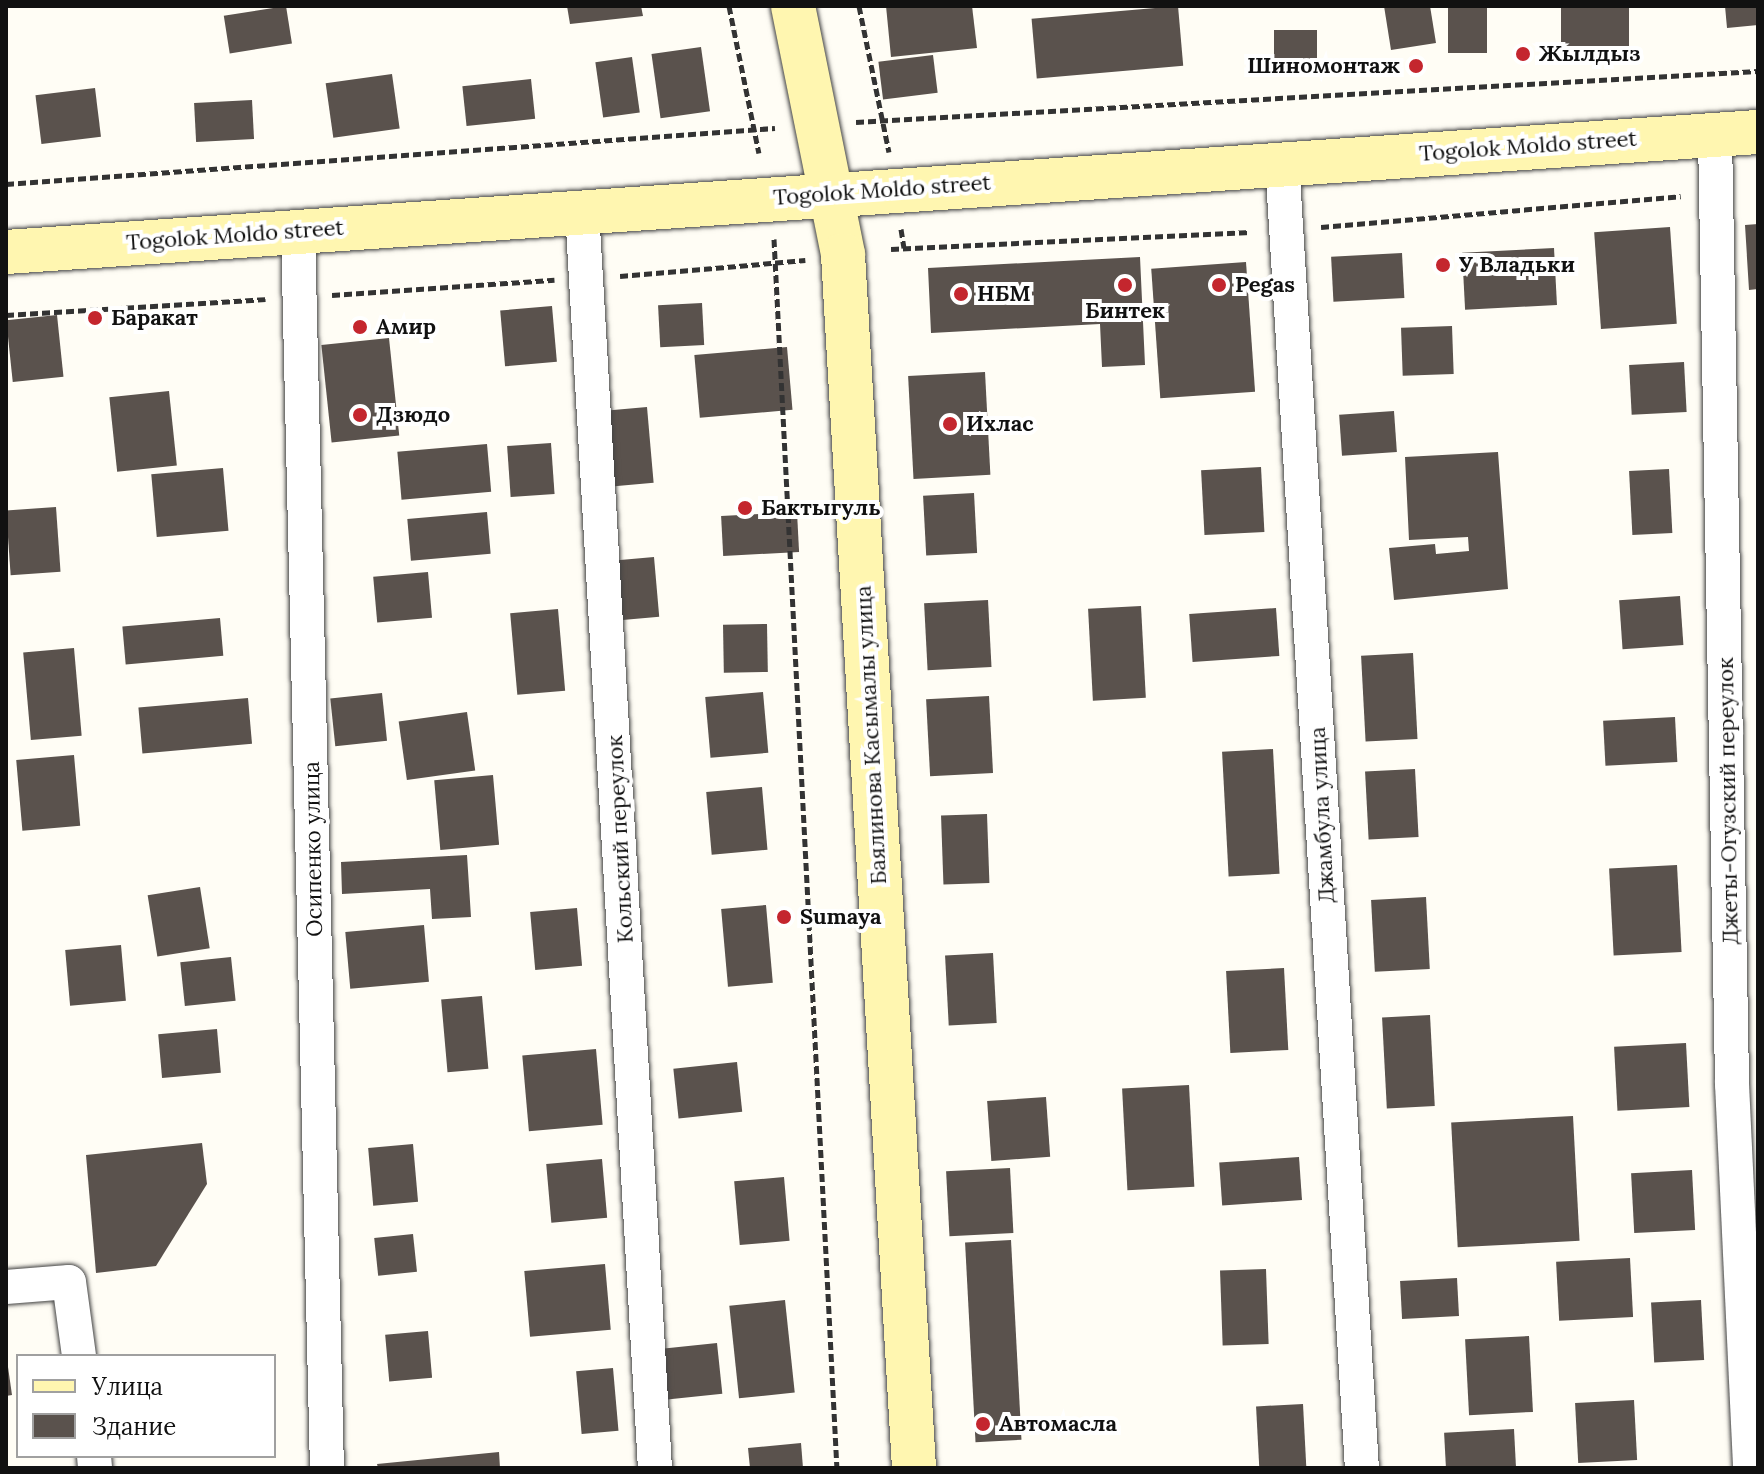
<!DOCTYPE html>
<html>
<head>
<meta charset="utf-8">
<style>
  body { margin:0 }
  #map { position:relative; width:1764px; height:1474px; overflow:hidden; background:#fffdf5; font-family:Lora,serif }
  div>[style] { position:absolute }
  .building>* { inset:0; background:#5a524d; transform-origin:0 0 }
  .path>* { height:5px; margin-top:-2.5px; transform-origin:0; background:repeating-linear-gradient(90deg,#333 0 8px,transparent 0 12px) }
  .roads { filter:drop-shadow(0 0 2px #444) drop-shadow(0 0 2px #444) }
  .street>* { height:34px; margin:-17px; padding:0 17px; transform-origin:17px; border-radius:17px; background:#fff }
  .secondary>* { height:44px; margin:-22px; padding:0 22px; transform-origin:22px; border-radius:22px; background:#fff6b0 }
  .dots>* { width:22px; height:22px; translate:-50% -50%; box-sizing:border-box; border:4px solid #fff; border-radius:50% }
  span { translate:-50% -50%; white-space:nowrap; text-align:center; line-height:1.15; -webkit-text-stroke:8px #fff; paint-order:stroke }
  .poi-label { font-size:22px; color:#111; font-weight:700 }
  .left { translate:0 -50%; text-align:left }
  .right { translate:-100% -50%; text-align:right }
  .street-label { font-size:22px; color:#111 }
  .frame { position:absolute; inset:0; border:8px solid #111; pointer-events:none }
  .legend { position:absolute; left:16px; top:1354px; width:260px; height:104px; box-sizing:border-box; background:#fff; border:2px solid #a0a0a0; margin:0; padding:10px 14px; list-style:none; font-size:24px; color:#111 }
  .legend li { display:flex; align-items:center; gap:16px; height:40px }
  .legend b { width:40px; border:2px solid #a0a0a0 }
</style>
</head>
<body>
<div id="map">
  <div class="building">
    <i style="left:286px;top:6px;width:38px;height:63px;rotate:81deg"></i>
    <i style="clip-path:polygon(567px 6px,641px 6px,643px 16px,570px 24px)"></i>
    <i style="clip-path:polygon(886px 6px,972px 6px,977px 48px,891px 57px)"></i>
    <i style="left:1178px;top:6px;width:60px;height:147px;rotate:85deg"></i>
    <i style="clip-path:polygon(1384px 6px,1430px 6px,1436px 43px,1391px 50px)"></i>
    <i style="left:1448px;top:6px;width:39px;height:47px"></i>
    <i style="left:1561px;top:6px;width:68px;height:56px"></i>
    <i style="clip-path:polygon(1725px 6px,1758px 6px,1758px 25px,1727px 28px)"></i>
    <i style="left:1274px;top:30px;width:43px;height:44px"></i>
    <i style="left:701px;top:47px;width:65px;height:50px;rotate:82deg"></i>
    <i style="left:933px;top:55px;width:38px;height:55px;rotate:83deg"></i>
    <i style="left:632px;top:57px;width:56px;height:37px;rotate:82deg"></i>
    <i style="left:392px;top:74px;width:55px;height:67px;rotate:82deg"></i>
    <i style="left:531px;top:79px;width:40px;height:69px;rotate:84deg"></i>
    <i style="left:95px;top:88px;width:49px;height:60px;rotate:83deg"></i>
    <i style="left:252px;top:100px;width:39px;height:58px;rotate:87deg"></i>
    <i style="clip-path:polygon(1758px 224px,1758px 289px,1749px 290px,1745px 225px)"></i>
    <i style="left:1670px;top:227px;width:97px;height:76px;rotate:86deg"></i>
    <i style="left:1554px;top:248px;width:57px;height:92px;rotate:87deg"></i>
    <i style="left:1402px;top:253px;width:45px;height:71px;rotate:87deg"></i>
    <i style="clip-path:polygon(1140px 257px,1145px 365px,1102px 367px,1100px 324px,931px 333px,928px 268px)"></i>
    <i style="left:1246px;top:262px;width:130px;height:95px;rotate:86deg"></i>
    <i style="left:702px;top:303px;width:42px;height:44px;rotate:87deg"></i>
    <i style="left:552px;top:306px;width:56px;height:52px;rotate:85deg"></i>
    <i style="left:57px;top:315px;width:62px;height:51px;rotate:84deg"></i>
    <i style="left:1452px;top:326px;width:48px;height:51px;rotate:88deg"></i>
    <i style="left:389px;top:338px;width:98px;height:68px;rotate:84deg"></i>
    <i style="left:787px;top:347px;width:63px;height:93px;rotate:85deg"></i>
    <i style="left:1684px;top:362px;width:50px;height:55px;rotate:87deg"></i>
    <i style="left:985px;top:372px;width:103px;height:77px;rotate:87deg"></i>
    <i style="left:169px;top:391px;width:75px;height:60px;rotate:84deg"></i>
    <i style="left:647px;top:407px;width:76px;height:45px;rotate:85deg"></i>
    <i style="left:1394px;top:411px;width:41px;height:55px;rotate:86deg"></i>
    <i style="left:551px;top:443px;width:51px;height:44px;rotate:86deg"></i>
    <i style="left:487px;top:444px;width:48px;height:90px;rotate:85deg"></i>
    <i style="clip-path:polygon(1498px 452px,1508px 589px,1394px 600px,1389px 548px,1435px 544px,1436px 554px,1469px 551px,1468px 537px,1409px 540px,1405px 457px)"></i>
    <i style="left:1261px;top:467px;width:65px;height:60px;rotate:87deg"></i>
    <i style="left:223px;top:468px;width:63px;height:72px;rotate:85deg"></i>
    <i style="left:1669px;top:469px;width:64px;height:40px;rotate:87deg"></i>
    <i style="left:974px;top:493px;width:60px;height:51px;rotate:87deg"></i>
    <i style="left:56px;top:507px;width:65px;height:50px;rotate:86deg"></i>
    <i style="left:487px;top:512px;width:42px;height:80px;rotate:85deg"></i>
    <i style="left:797px;top:512px;width:40px;height:76px;rotate:87deg"></i>
    <i style="left:654px;top:557px;width:60px;height:48px;rotate:85deg"></i>
    <i style="left:428px;top:572px;width:46px;height:55px;rotate:85deg"></i>
    <i style="left:1680px;top:596px;width:49px;height:61px;rotate:86deg"></i>
    <i style="left:988px;top:600px;width:67px;height:64px;rotate:87deg"></i>
    <i style="left:1141px;top:606px;width:92px;height:53px;rotate:87deg"></i>
    <i style="left:1276px;top:608px;width:48px;height:87px;rotate:86deg"></i>
    <i style="left:558px;top:609px;width:82px;height:48px;rotate:85deg"></i>
    <i style="left:220px;top:618px;width:38px;height:98px;rotate:85deg"></i>
    <i style="left:767px;top:624px;width:48px;height:44px;rotate:89deg"></i>
    <i style="left:74px;top:648px;width:88px;height:51px;rotate:85deg"></i>
    <i style="left:1413px;top:653px;width:86px;height:52px;rotate:87deg"></i>
    <i style="left:763px;top:692px;width:61px;height:58px;rotate:85deg"></i>
    <i style="left:382px;top:693px;width:48px;height:52px;rotate:84deg"></i>
    <i style="left:989px;top:696px;width:77px;height:63px;rotate:87deg"></i>
    <i style="left:248px;top:698px;width:46px;height:110px;rotate:85deg"></i>
    <i style="left:467px;top:712px;width:59px;height:69px;rotate:82deg"></i>
    <i style="left:1675px;top:717px;width:45px;height:72px;rotate:87deg"></i>
    <i style="left:1273px;top:749px;width:125px;height:51px;rotate:87deg"></i>
    <i style="left:74px;top:755px;width:71px;height:58px;rotate:85deg"></i>
    <i style="left:1415px;top:769px;width:68px;height:50px;rotate:87deg"></i>
    <i style="left:493px;top:775px;width:70px;height:59px;rotate:85deg"></i>
    <i style="left:762px;top:787px;width:63px;height:56px;rotate:85deg"></i>
    <i style="left:987px;top:814px;width:69px;height:46px;rotate:88deg"></i>
    <i style="clip-path:polygon(467px 855px,471px 917px,432px 919px,430px 889px,342px 894px,341px 862px)"></i>
    <i style="left:1677px;top:865px;width:87px;height:68px;rotate:87deg"></i>
    <i style="left:200px;top:887px;width:62px;height:53px;rotate:81deg"></i>
    <i style="left:1426px;top:897px;width:72px;height:55px;rotate:87deg"></i>
    <i style="left:766px;top:905px;width:78px;height:45px;rotate:85deg"></i>
    <i style="left:577px;top:908px;width:58px;height:47px;rotate:85deg"></i>
    <i style="left:424px;top:925px;width:57px;height:79px;rotate:85deg"></i>
    <i style="left:121px;top:945px;width:56px;height:56px;rotate:85deg"></i>
    <i style="left:993px;top:953px;width:70px;height:48px;rotate:87deg"></i>
    <i style="left:231px;top:957px;width:44px;height:51px;rotate:84deg"></i>
    <i style="left:1284px;top:968px;width:82px;height:58px;rotate:87deg"></i>
    <i style="left:482px;top:996px;width:73px;height:41px;rotate:85deg"></i>
    <i style="left:1430px;top:1015px;width:91px;height:48px;rotate:87deg"></i>
    <i style="left:217px;top:1029px;width:44px;height:59px;rotate:85deg"></i>
    <i style="left:1686px;top:1043px;width:64px;height:72px;rotate:87deg"></i>
    <i style="left:596px;top:1049px;width:76px;height:74px;rotate:85deg"></i>
    <i style="left:737px;top:1062px;width:50px;height:64px;rotate:84deg"></i>
    <i style="left:1189px;top:1085px;width:102px;height:67px;rotate:87deg"></i>
    <i style="left:1046px;top:1097px;width:60px;height:59px;rotate:86deg"></i>
    <i style="left:1573px;top:1116px;width:125px;height:122px;rotate:87deg"></i>
    <i style="clip-path:polygon(202px 1143px,207px 1184px,156px 1266px,96px 1273px,86px 1155px)"></i>
    <i style="left:413px;top:1144px;width:58px;height:45px;rotate:85deg"></i>
    <i style="left:1299px;top:1157px;width:43px;height:80px;rotate:86deg"></i>
    <i style="left:602px;top:1159px;width:59px;height:56px;rotate:85deg"></i>
    <i style="left:1010px;top:1168px;width:65px;height:64px;rotate:87deg"></i>
    <i style="left:1692px;top:1170px;width:60px;height:61px;rotate:87deg"></i>
    <i style="left:784px;top:1177px;width:64px;height:50px;rotate:85deg"></i>
    <i style="left:413px;top:1234px;width:38px;height:39px;rotate:84deg"></i>
    <i style="left:1011px;top:1240px;width:200px;height:46px;rotate:87deg"></i>
    <i style="left:1630px;top:1258px;width:59px;height:74px;rotate:87deg"></i>
    <i style="left:605px;top:1264px;width:66px;height:81px;rotate:85deg"></i>
    <i style="left:1266px;top:1269px;width:75px;height:46px;rotate:88deg"></i>
    <i style="left:1457px;top:1278px;width:38px;height:57px;rotate:87deg"></i>
    <i style="left:785px;top:1300px;width:93px;height:56px;rotate:84deg"></i>
    <i style="left:1701px;top:1300px;width:60px;height:50px;rotate:87deg"></i>
    <i style="left:428px;top:1331px;width:47px;height:43px;rotate:85deg"></i>
    <i style="left:1529px;top:1336px;width:76px;height:64px;rotate:87deg"></i>
    <i style="left:717px;top:1343px;width:51px;height:65px;rotate:84deg"></i>
    <i style="clip-path:polygon(6px 1353px,12px 1395px,6px 1396px)"></i>
    <i style="left:613px;top:1368px;width:63px;height:37px;rotate:85deg"></i>
    <i style="left:1634px;top:1400px;width:60px;height:59px;rotate:87deg"></i>
    <i style="left:1303px;top:1404px;width:64px;height:47px;rotate:87deg"></i>
    <i style="left:1514px;top:1429px;width:39px;height:70px;rotate:87deg"></i>
    <i style="clip-path:polygon(801px 1443px,803px 1468px,750px 1468px,748px 1448px)"></i>
    <i style="clip-path:polygon(499px 1452px,500px 1468px,378px 1468px,377px 1464px)"></i>
  </div>
  <div class="path">
    <i style="left:729px;top:6px;width:150px;rotate:78.5deg"></i>
    <i style="left:859px;top:6px;width:149px;rotate:78.4deg"></i>
    <i style="left:856px;top:122px;width:903px;rotate:-3.24deg"></i>
    <i style="left:6px;top:184px;width:771px;rotate:-4.17deg"></i>
    <i style="left:1321px;top:227px;width:361px;rotate:-4.9deg"></i>
    <i style="left:901px;top:229px;width:19px;rotate:81deg"></i>
    <i style="left:774px;top:239px;width:1231px;rotate:87.07deg"></i>
    <i style="left:891px;top:249px;width:360px;rotate:-2.7deg"></i>
    <i style="left:620px;top:276px;width:186px;rotate:-4.9deg"></i>
    <i style="left:332px;top:295px;width:223px;rotate:-3.9deg"></i>
    <i style="left:6px;top:315px;width:260px;rotate:-3.5deg"></i>
  </div>
  <div class="roads">
    <div class="street">
      <i style="left:1715px;top:135px;width:949px;rotate:88.97deg"></i>
      <i style="left:1732px;top:1084px;width:384px;rotate:87.3deg"></i>
      <i style="left:1282px;top:161px;width:1309px;rotate:86.5deg"></i>
      <i style="left:582px;top:210px;width:1260px;rotate:86.68deg"></i>
      <i style="left:298px;top:231px;width:1237px;rotate:88.66deg"></i>
      <i style="left:6px;top:1287px;width:63px;rotate:-4.5deg"></i>
      <i style="left:69px;top:1282px;width:75px;rotate:82.3deg"></i>
      <i style="left:94px;top:1456px;width:12px;rotate:85deg"></i>
    </div>
    <div class="secondary">
      <i style="left:793px;top:6px;width:254px;rotate:78.6deg"></i>
      <i style="left:843px;top:255px;width:1215px;rotate:86.65deg"></i>
      <i style="left:6px;top:252px;width:1756px;rotate:-3.92deg"></i>
    </div>
  </div>
  <div class="dots">
    <i style="left:1523px;top:54px;background:#c4262e"></i>
    <i style="left:1416px;top:66px;background:#c4262e"></i>
    <i style="left:1443px;top:265px;background:#c4262e"></i>
    <i style="left:1125px;top:285px;background:#c4262e"></i>
    <i style="left:1219px;top:285px;background:#c4262e"></i>
    <i style="left:961px;top:294px;background:#c4262e"></i>
    <i style="left:95px;top:318px;background:#c4262e"></i>
    <i style="left:360px;top:327px;background:#c4262e"></i>
    <i style="left:360px;top:415px;background:#c4262e"></i>
    <i style="left:950px;top:424px;background:#c4262e"></i>
    <i style="left:745px;top:508px;background:#c4262e"></i>
    <i style="left:784px;top:917px;background:#c4262e"></i>
    <i style="left:983px;top:1424px;background:#c4262e"></i>
  </div>
  <div class="poi-label">
    <span class="left" style="left:1539px;top:54px">Жылдыз</span>
    <span class="right" style="left:1400px;top:66px">Шиномонтаж</span>
    <span class="left" style="left:1459px;top:265px">У Владьки</span>
    <span class="left" style="left:1235px;top:285px">Pegas</span>
    <span class="left" style="left:977px;top:294px">НБМ</span>
    <span style="left:1125px;top:311px">Бинтек</span>
    <span class="left" style="left:111px;top:318px">Баракат</span>
    <span class="left" style="left:376px;top:327px">Амир</span>
    <span class="left" style="left:376px;top:415px">Дзюдо</span>
    <span class="left" style="left:966px;top:424px">Ихлас</span>
    <span class="left" style="left:761px;top:508px">Бактыгуль</span>
    <span class="left" style="left:800px;top:917px">Sumaya</span>
    <span class="left" style="left:999px;top:1424px">Автомасла</span>
  </div>
  <div class="street-label">
    <span style="left:1528px;top:146px;rotate:-4deg">Togolok Moldo street</span>
    <span style="left:882px;top:190px;rotate:-4deg">Togolok Moldo street</span>
    <span style="left:235px;top:235px;rotate:-4deg">Togolok Moldo street</span>
    <span style="left:871px;top:735px;rotate:-93deg">Баялинова Касымалы улица</span>
    <span style="left:1728px;top:801px;rotate:-91deg">Джеты-Огузский переулок</span>
    <span style="left:1322px;top:815px;rotate:-93deg">Джамбула улица</span>
    <span style="left:620px;top:839px;rotate:-93deg">Кольский переулок</span>
    <span style="left:313px;top:849px;rotate:-91deg">Осипенко улица</span>
  </div>
  <div class="frame"></div>
  <ul class="legend">
  <li><b style="height:10px;background:#fff6b0"></b>Улица</li>
  <li><b style="height:22px;background:#5a524d"></b>Здание</li>
  </ul>
</div>
</body>
</html>
